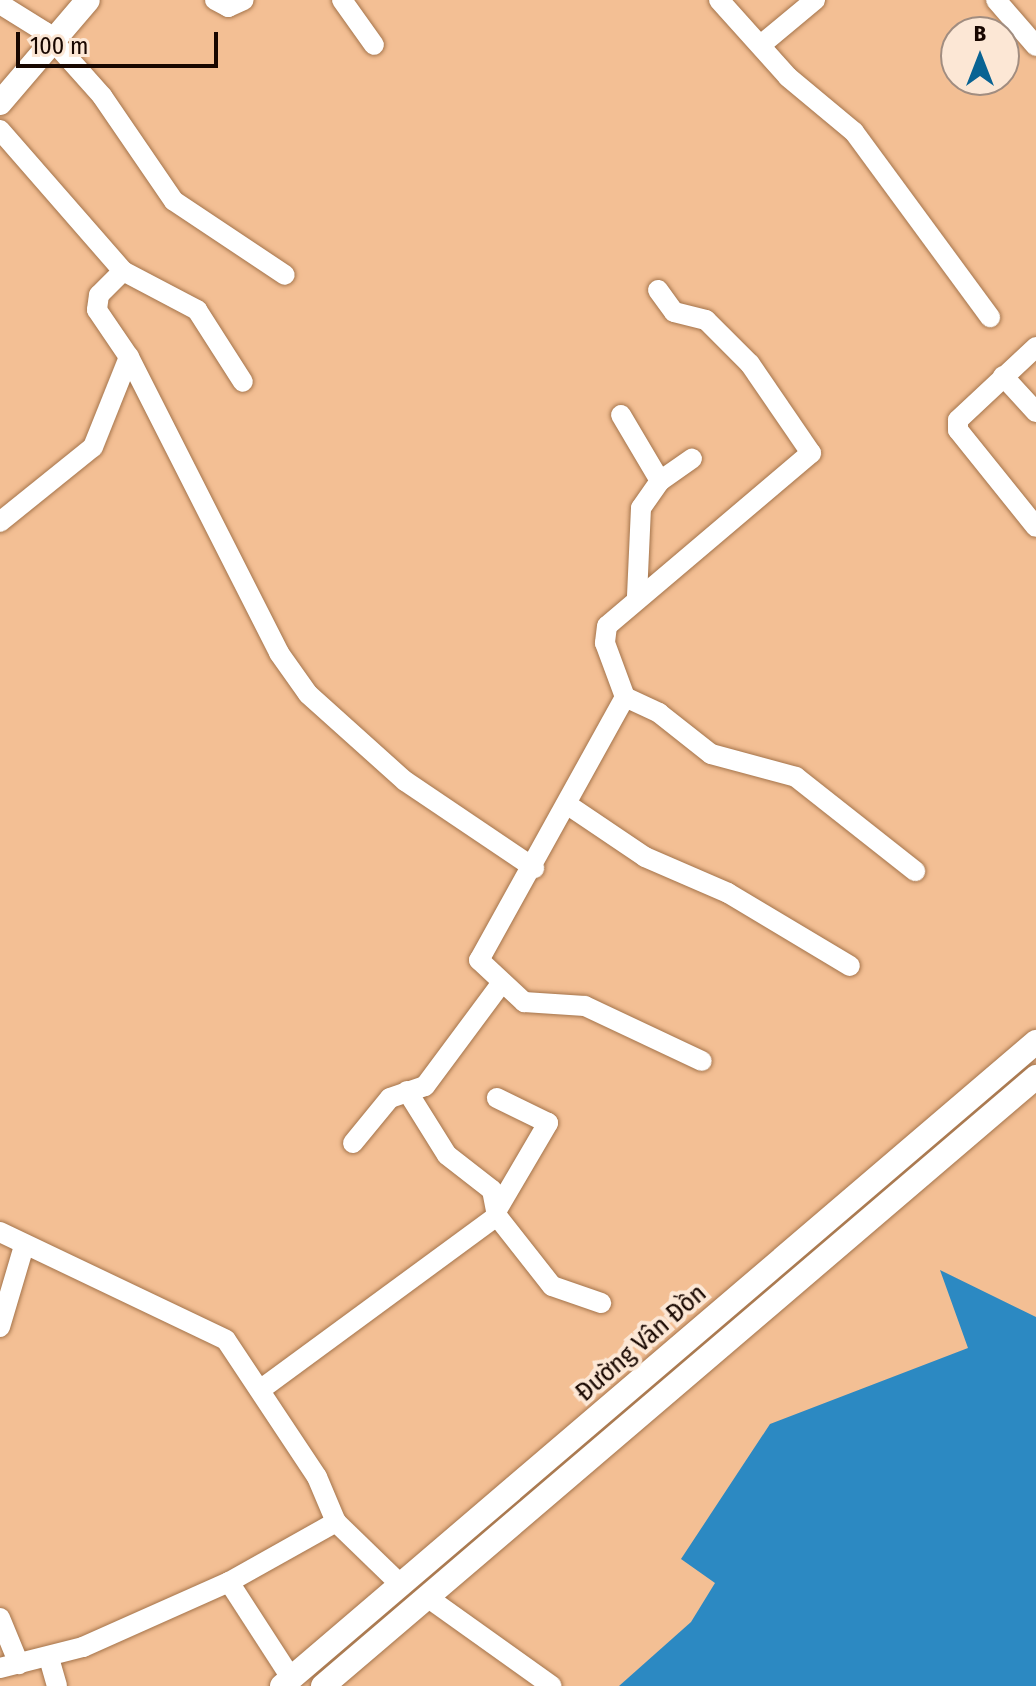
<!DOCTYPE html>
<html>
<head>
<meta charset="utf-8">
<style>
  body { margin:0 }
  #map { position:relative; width:1036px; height:1686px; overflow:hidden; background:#f3bf94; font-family:"Fira Sans Condensed",sans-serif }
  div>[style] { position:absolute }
  .water>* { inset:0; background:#2c89c2 }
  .roads { filter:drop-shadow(0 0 2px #a4744b) drop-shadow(0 0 2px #a4744b) }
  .minor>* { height:20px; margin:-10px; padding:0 10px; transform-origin:10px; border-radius:10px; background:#fff }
  .major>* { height:24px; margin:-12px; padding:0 12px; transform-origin:12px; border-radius:12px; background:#fff }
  span { translate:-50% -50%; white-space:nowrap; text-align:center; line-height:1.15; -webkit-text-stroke:8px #fce7d5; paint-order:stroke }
  .street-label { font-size:26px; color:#180700 }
  .north { position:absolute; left:940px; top:16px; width:80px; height:80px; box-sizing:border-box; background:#fce7d5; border:2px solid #a18d80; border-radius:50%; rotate:0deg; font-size:22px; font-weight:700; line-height:32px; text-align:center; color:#180700 }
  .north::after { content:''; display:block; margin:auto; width:28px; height:36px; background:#096393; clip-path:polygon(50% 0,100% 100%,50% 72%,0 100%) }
  .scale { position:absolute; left:16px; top:32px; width:202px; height:36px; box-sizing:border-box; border:4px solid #180700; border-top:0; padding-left:10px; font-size:24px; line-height:28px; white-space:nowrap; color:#180700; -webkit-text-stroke:6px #fce7d5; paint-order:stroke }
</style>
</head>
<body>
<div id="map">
  <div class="water">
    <i style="clip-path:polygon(940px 1270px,1036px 1317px,1036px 1686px,619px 1686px,691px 1622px,715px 1583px,681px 1559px,770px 1424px,968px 1348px)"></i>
  </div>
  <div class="roads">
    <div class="minor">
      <i style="left:215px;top:0;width:15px;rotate:28deg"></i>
      <i style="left:228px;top:7px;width:17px;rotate:-24deg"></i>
      <i style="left:342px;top:0;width:55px;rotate:54.6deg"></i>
      <i style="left:719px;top:0;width:103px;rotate:48.1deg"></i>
      <i style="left:788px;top:77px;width:86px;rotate:39.8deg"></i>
      <i style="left:854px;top:132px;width:230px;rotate:53.7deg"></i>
      <i style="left:996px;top:0;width:61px;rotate:49deg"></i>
      <i style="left:0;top:4px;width:53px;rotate:31.9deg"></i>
      <i style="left:45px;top:32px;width:86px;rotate:48.3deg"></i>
      <i style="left:102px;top:96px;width:127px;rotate:55.6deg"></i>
      <i style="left:174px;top:201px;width:133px;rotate:33.7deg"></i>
      <i style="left:762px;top:44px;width:69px;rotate:-39.7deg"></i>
      <i style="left:0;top:130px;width:187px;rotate:48.9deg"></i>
      <i style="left:123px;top:271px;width:84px;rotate:27.8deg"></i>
      <i style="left:197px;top:310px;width:85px;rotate:57.4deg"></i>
      <i style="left:123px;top:271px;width:34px;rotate:135deg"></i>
      <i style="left:99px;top:295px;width:15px;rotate:98deg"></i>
      <i style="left:97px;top:310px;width:57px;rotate:55.8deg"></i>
      <i style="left:129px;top:357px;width:332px;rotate:63.1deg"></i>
      <i style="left:279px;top:653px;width:50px;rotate:54.7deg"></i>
      <i style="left:308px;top:694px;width:130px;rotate:41.9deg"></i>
      <i style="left:405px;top:781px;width:156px;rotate:34deg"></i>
      <i style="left:658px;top:290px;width:27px;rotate:54deg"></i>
      <i style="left:674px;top:312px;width:33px;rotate:14deg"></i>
      <i style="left:706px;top:320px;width:62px;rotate:45deg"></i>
      <i style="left:750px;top:364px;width:108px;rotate:55.6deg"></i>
      <i style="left:811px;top:453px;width:267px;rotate:139.7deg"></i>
      <i style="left:607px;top:626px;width:17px;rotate:97deg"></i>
      <i style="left:605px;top:643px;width:58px;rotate:69.7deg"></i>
      <i style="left:625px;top:697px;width:301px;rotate:119deg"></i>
      <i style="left:479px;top:960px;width:62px;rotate:43deg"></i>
      <i style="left:524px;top:1002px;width:61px;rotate:3.8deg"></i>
      <i style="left:585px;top:1006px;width:129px;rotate:25.2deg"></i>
      <i style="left:1036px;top:347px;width:107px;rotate:136.9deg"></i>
      <i style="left:958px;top:420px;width:10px;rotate:90deg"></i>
      <i style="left:958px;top:430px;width:124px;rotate:51.2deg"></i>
      <i style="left:1003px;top:376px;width:49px;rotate:47.5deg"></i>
      <i style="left:621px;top:415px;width:77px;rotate:59.4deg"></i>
      <i style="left:0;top:522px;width:119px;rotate:-38.9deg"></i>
      <i style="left:93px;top:447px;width:97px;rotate:-68.2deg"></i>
      <i style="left:637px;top:596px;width:88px;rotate:-87.4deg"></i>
      <i style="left:641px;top:508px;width:33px;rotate:-55deg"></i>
      <i style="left:660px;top:481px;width:39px;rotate:-35deg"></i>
      <i style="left:625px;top:697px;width:38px;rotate:25deg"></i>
      <i style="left:659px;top:713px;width:66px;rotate:38.3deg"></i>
      <i style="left:711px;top:754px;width:88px;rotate:15.1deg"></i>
      <i style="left:796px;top:777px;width:152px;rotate:38.3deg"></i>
      <i style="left:568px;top:805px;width:93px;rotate:34deg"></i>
      <i style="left:645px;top:857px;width:90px;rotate:23.4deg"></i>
      <i style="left:728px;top:893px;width:142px;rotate:30.9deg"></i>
      <i style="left:407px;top:1091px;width:75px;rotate:58deg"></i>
      <i style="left:447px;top:1155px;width:57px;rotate:37.9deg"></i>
      <i style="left:492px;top:1190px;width:26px;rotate:79deg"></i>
      <i style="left:497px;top:1216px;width:89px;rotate:51.8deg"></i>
      <i style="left:552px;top:1286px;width:52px;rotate:19.1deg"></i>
      <i style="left:353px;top:1143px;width:58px;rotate:-50.6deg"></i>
      <i style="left:390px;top:1098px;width:37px;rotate:-19deg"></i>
      <i style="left:425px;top:1086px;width:126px;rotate:-53.4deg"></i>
      <i style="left:497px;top:1210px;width:101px;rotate:-59.6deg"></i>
      <i style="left:548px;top:1123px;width:57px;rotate:-153.9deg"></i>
      <i style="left:0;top:1232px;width:250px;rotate:25.5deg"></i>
      <i style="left:226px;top:1340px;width:164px;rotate:56.4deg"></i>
      <i style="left:317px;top:1477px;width:49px;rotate:67.1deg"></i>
      <i style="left:336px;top:1522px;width:91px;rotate:44.1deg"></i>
      <i style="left:0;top:1327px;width:84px;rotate:-73.5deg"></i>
      <i style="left:260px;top:1390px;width:294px;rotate:-36.3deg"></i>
      <i style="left:229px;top:1582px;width:114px;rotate:57.1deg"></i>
      <i style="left:427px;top:1597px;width:153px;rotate:35.5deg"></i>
      <i style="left:0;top:1618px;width:50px;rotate:67.6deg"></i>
      <i style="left:49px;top:1658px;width:29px;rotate:74deg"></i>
      <i style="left:0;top:1668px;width:86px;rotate:-14.2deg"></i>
      <i style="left:83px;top:1647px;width:160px;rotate:-24deg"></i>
      <i style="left:229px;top:1582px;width:123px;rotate:-29.3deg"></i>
    </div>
    <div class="major">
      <i style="left:0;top:103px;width:135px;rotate:-49.5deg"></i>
      <i style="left:282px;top:1686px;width:992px;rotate:-40.5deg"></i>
      <i style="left:323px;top:1686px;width:938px;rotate:-40.5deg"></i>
    </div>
  </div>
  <div class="street-label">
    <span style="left:641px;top:1343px;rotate:-41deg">Đường Vân Đồn</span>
  </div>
  <div class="north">B</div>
  <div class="scale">100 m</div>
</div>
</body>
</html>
